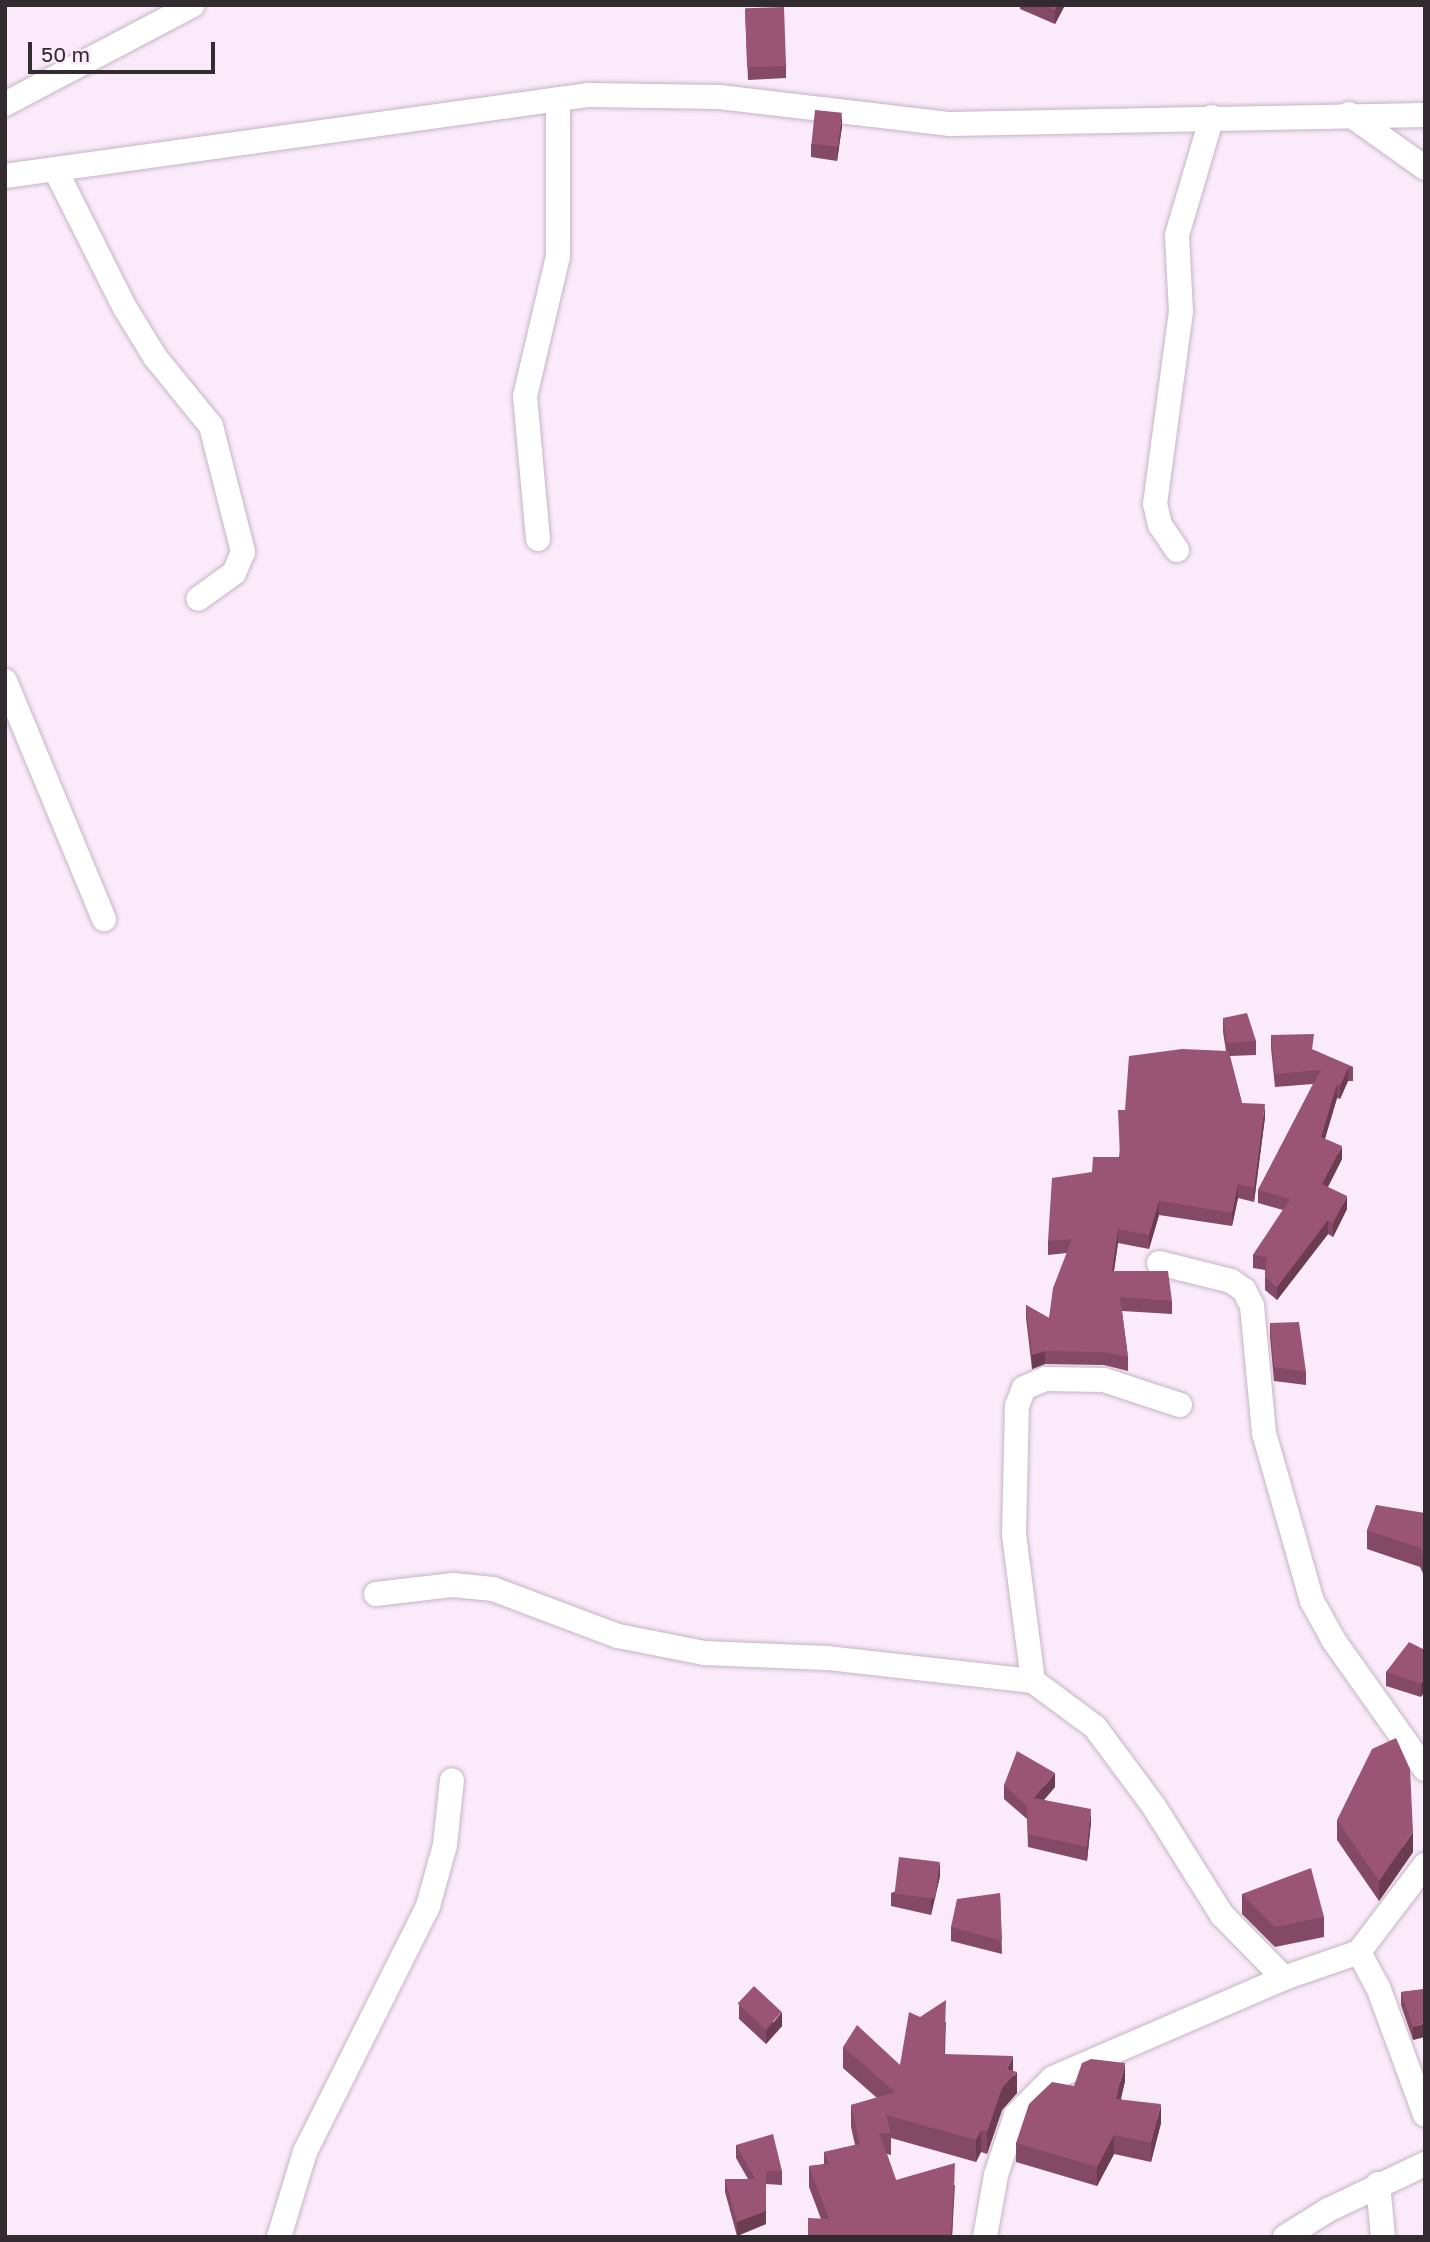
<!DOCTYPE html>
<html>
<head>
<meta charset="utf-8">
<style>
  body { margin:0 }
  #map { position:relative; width:1430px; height:2242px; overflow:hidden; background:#fbebfa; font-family:"Golos Text",sans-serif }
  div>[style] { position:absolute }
  .roads { filter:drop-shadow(0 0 2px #c4b5c3) drop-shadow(0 0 2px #c4b5c3) }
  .minor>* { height:24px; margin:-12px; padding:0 12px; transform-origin:12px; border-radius:12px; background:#fff }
  .wall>* { inset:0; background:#844964 }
  .shaded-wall>* { inset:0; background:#6c3c51 }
  .building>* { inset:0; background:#9a5574; transform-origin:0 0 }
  span { translate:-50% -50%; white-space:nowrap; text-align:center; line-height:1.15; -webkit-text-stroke:7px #fbebfa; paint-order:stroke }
  .frame { position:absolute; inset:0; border:7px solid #322c31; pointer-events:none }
  .scale { position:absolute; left:28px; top:42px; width:187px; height:32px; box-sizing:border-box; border:4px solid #322c31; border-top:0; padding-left:9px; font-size:21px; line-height:24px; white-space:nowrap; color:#322c31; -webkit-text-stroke:5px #fbebfa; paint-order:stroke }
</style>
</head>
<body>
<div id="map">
  <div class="roads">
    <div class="minor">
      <i style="left:5px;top:104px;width:212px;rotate:-27.8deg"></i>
      <i style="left:1349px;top:114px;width:93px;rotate:35.4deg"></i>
      <i style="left:55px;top:169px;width:156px;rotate:63.3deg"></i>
      <i style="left:125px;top:308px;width:57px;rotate:58.5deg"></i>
      <i style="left:155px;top:357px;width:89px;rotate:50.9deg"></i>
      <i style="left:211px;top:426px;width:130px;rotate:75.7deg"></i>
      <i style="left:243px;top:552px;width:23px;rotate:113deg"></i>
      <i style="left:234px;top:573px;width:44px;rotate:144.2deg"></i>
      <i style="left:5px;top:176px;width:590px;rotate:-7.9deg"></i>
      <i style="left:589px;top:95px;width:130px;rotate:0.9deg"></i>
      <i style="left:719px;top:97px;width:233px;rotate:6.7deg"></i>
      <i style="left:950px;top:124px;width:475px;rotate:-1.1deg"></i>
      <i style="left:538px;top:539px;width:144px;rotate:-95.2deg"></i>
      <i style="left:525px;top:396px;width:144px;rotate:-76.7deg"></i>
      <i style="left:558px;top:256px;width:157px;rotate:-90deg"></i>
      <i style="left:1177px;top:550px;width:30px;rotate:-124deg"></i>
      <i style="left:1160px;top:525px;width:22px;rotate:-103deg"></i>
      <i style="left:1155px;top:504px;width:194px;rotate:-82.3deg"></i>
      <i style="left:1181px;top:312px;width:77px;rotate:-93deg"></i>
      <i style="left:1177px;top:235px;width:123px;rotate:-73.5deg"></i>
      <i style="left:5px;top:681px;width:258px;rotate:67.4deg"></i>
      <i style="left:1159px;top:1263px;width:74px;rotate:14deg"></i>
      <i style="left:1231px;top:1281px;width:16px;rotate:35deg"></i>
      <i style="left:1244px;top:1290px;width:18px;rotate:63deg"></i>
      <i style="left:1252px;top:1306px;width:128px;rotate:84.6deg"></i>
      <i style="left:1264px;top:1433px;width:175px;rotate:74.1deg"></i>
      <i style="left:1312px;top:1601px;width:46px;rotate:61.2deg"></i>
      <i style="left:1334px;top:1641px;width:157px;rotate:54.6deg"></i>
      <i style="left:376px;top:1594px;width:78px;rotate:-6.7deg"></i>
      <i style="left:453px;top:1585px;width:40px;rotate:5.7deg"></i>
      <i style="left:493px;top:1589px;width:134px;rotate:20.6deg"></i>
      <i style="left:618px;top:1636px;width:88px;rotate:11.2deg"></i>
      <i style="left:704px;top:1653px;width:123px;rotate:2.3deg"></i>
      <i style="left:827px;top:1658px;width:207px;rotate:6.4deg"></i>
      <i style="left:1033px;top:1681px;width:77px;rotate:36.6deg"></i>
      <i style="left:1095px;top:1727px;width:97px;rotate:53.4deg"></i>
      <i style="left:1153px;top:1805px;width:130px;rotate:57.9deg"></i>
      <i style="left:1222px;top:1915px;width:88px;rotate:45.5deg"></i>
      <i style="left:1033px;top:1681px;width:147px;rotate:-97.4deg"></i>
      <i style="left:1014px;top:1535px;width:129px;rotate:-88.7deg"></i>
      <i style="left:1017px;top:1406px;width:19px;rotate:-69deg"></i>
      <i style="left:1024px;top:1388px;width:23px;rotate:-23deg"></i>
      <i style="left:1045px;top:1379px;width:59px;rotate:1deg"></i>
      <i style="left:1104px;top:1380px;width:80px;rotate:18.2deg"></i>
      <i style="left:1425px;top:1865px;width:109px;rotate:127.2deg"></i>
      <i style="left:1359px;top:1952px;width:40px;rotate:62deg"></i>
      <i style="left:1378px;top:1987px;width:136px;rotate:69.8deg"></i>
      <i style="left:1378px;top:2184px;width:53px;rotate:84.6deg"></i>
      <i style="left:279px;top:2237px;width:89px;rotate:-73deg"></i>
      <i style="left:305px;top:2152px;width:275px;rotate:-63.4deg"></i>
      <i style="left:428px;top:1906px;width:63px;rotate:-74.4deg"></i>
      <i style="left:445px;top:1845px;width:65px;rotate:-83.9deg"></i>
      <i style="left:985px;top:2237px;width:63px;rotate:-79.9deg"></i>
      <i style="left:996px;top:2175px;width:63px;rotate:-71.6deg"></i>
      <i style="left:1016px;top:2115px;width:52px;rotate:-45deg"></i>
      <i style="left:1053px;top:2078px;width:252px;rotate:-23.4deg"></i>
      <i style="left:1284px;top:1978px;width:79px;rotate:-19.1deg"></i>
      <i style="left:1285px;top:2237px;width:51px;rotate:-32.1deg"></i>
      <i style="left:1328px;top:2210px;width:107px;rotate:-25.4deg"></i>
    </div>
  </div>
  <div class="wall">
    <i style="clip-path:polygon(1020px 5px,1065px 5px,1055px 24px,1020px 9px)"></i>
    <i style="clip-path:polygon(745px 9px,786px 66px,786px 78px,748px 80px)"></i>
    <i style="clip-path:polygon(842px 126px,837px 161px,811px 157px,811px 144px)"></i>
    <i style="clip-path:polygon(1223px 1018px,1256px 1041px,1256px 1055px,1230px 1056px,1242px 1103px,1265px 1117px,1254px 1202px,1238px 1198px,1232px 1226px,1159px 1215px,1149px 1249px,1118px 1243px,1114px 1271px,1172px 1301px,1172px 1314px,1122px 1311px,1128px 1357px,1128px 1371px,1104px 1365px,1045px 1364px,1032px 1369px,1026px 1318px,1026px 1305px,1049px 1318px,1067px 1253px,1048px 1255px,1048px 1241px,1092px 1172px,1119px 1157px,1125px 1110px,1226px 1051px,1223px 1032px)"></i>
    <i style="clip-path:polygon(1271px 1035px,1314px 1050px,1353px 1067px,1353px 1081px,1348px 1081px,1340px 1099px,1337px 1098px,1325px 1139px,1342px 1159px,1328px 1187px,1347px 1209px,1333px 1237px,1328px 1234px,1277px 1300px,1265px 1290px,1265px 1270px,1253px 1268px,1253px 1255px,1283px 1210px,1258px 1203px,1258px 1190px,1313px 1084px,1275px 1087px,1271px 1048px)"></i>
    <i style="clip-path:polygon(1270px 1323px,1306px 1372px,1306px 1385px,1274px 1381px,1270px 1337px)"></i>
    <i style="clip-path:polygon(1425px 1513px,1425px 1578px,1420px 1567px,1367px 1549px,1367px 1530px)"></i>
    <i style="clip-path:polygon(1425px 1650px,1421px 1697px,1386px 1686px,1386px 1672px)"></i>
    <i style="clip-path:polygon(1004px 1785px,1055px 1787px,1044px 1800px,1091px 1822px,1087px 1861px,1028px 1847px,1027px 1819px,1004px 1799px)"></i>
    <i style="clip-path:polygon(1337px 1820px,1413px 1852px,1379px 1901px,1337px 1840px)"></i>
    <i style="clip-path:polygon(940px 1876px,931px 1915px,891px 1906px,891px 1893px)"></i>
    <i style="clip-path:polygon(1000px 1893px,1002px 1954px,951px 1941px,951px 1927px)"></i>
    <i style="clip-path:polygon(1242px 1894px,1324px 1917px,1324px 1937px,1275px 1947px,1242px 1914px)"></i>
    <i style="clip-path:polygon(1425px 1989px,1413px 2040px,1401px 2005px,1401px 1992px)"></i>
    <i style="clip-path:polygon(739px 2005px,782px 2026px,766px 2044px,739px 2019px)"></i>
    <i style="clip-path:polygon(920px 2017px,946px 2022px,945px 2054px,1013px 2071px,1017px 2093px,1002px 2110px,987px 2154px,981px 2152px,976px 2162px,891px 2138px,891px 2155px,887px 2154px,896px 2180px,955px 2185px,952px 2237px,808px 2237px,821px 2219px,809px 2187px,809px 2166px,824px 2164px,824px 2152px,855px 2145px,851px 2127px,851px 2105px,877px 2098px,843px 2068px,843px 2047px,900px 2065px)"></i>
    <i style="clip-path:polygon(1125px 2081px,1121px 2099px,1161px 2123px,1151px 2162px,1114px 2154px,1097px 2186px,1016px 2162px,1016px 2143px,1074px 2086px)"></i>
    <i style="clip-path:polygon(736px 2145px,782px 2171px,782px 2185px,766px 2184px,766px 2224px,737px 2236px,725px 2192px,725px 2179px,748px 2179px,736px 2158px)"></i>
  </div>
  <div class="shaded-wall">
    <i style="clip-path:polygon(1058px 5px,1065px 5px,1055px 24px,1055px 10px)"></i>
    <i style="clip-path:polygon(842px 113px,842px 126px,837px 161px,837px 147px)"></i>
    <i style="clip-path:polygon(1348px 1068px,1348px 1081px,1340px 1099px,1340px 1086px)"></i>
    <i style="clip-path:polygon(1337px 1084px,1337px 1098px,1321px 1151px,1321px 1137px)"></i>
    <i style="clip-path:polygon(1265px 1104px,1265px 1117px,1254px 1202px,1254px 1188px)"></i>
    <i style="clip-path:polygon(1342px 1146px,1342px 1159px,1322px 1198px,1322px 1184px)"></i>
    <i style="clip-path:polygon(1238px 1184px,1238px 1198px,1232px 1226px,1232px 1213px)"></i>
    <i style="clip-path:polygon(1347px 1196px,1347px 1209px,1333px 1237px,1333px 1223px)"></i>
    <i style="clip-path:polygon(1159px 1201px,1159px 1215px,1149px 1249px,1149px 1235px)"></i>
    <i style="clip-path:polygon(1328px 1220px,1328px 1234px,1277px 1300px,1277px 1287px)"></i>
    <i style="clip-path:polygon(1118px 1229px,1118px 1243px,1112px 1284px,1112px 1271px)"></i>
    <i style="clip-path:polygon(1045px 1351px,1045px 1364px,1032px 1369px,1032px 1355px)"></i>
    <i style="clip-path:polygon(1425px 1677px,1425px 1691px,1421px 1697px,1421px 1684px)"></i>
    <i style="clip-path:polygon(1055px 1773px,1055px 1787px,1034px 1811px,1034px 1798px)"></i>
    <i style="clip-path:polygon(1091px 1809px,1091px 1822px,1087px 1861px,1087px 1847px)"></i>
    <i style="clip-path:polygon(1413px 1832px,1413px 1852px,1379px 1901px,1379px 1881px)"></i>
    <i style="clip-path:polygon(940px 1862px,940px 1876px,931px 1915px,931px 1901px)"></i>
    <i style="clip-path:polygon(782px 2012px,782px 2026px,766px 2044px,766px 2031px)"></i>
    <i style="clip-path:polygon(1425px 2023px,1425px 2037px,1413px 2040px,1413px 2027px)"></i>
    <i style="clip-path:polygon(1013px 2056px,1013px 2077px,1017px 2072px,1017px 2093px,1002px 2110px,987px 2154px,987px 2132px,1002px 2088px,1007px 2069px)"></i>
    <i style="clip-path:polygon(1125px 2063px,1125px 2081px,1116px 2117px,1116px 2099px)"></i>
    <i style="clip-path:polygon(1161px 2104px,1161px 2123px,1151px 2162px,1151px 2143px)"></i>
    <i style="clip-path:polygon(981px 2130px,981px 2152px,976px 2162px,976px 2140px)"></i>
    <i style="clip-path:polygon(1114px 2135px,1114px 2154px,1097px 2186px,1097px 2167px)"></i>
    <i style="clip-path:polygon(955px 2163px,952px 2237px,951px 2237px)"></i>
    <i style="clip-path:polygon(766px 2211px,766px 2224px,737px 2236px,737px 2222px)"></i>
  </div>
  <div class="building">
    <i style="clip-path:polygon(1043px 5px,1058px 5px,1055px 10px)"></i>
    <i style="left:784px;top:7px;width:59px;height:39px;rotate:88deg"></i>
    <i style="left:815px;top:110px;width:27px;height:34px;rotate:6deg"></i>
    <i style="clip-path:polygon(1247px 1013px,1256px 1041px,1227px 1043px,1223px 1018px)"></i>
    <i style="clip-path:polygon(1314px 1034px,1312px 1050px,1353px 1067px,1348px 1068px,1340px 1086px,1337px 1084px,1321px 1137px,1342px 1146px,1322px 1184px,1347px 1196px,1333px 1223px,1328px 1220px,1277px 1287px,1265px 1277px,1267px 1257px,1253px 1255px,1290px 1199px,1258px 1190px,1321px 1070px,1275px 1074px,1271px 1035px)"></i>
    <i style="clip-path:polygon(1182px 1049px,1228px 1051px,1242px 1103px,1265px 1104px,1254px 1188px,1238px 1184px,1232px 1213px,1159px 1201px,1149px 1235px,1118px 1229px,1112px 1271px,1168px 1271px,1172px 1301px,1120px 1297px,1128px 1357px,1104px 1352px,1045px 1351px,1032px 1355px,1026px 1305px,1049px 1318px,1053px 1288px,1072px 1239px,1048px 1241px,1052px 1178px,1092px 1172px,1093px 1157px,1120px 1157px,1118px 1110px,1125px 1110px,1129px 1056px)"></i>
    <i style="clip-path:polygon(1299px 1322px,1306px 1372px,1274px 1367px,1270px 1323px)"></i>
    <i style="clip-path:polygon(1376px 1505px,1425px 1513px,1425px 1559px,1420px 1548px,1367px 1530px)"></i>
    <i style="clip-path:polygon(1409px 1642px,1425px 1650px,1425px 1677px,1421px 1684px,1386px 1672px)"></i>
    <i style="clip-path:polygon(1396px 1738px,1410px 1769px,1413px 1832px,1379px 1881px,1337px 1820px,1372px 1749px)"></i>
    <i style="clip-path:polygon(1017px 1751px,1055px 1773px,1034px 1798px,1091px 1809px,1087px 1847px,1028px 1834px,1027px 1806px,1004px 1785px)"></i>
    <i style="left:899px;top:1857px;width:41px;height:37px;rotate:7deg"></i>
    <i style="clip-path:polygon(1311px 1868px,1324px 1917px,1275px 1927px,1242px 1894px)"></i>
    <i style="clip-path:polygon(1000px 1893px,1002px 1941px,951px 1927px,957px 1899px)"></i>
    <i style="left:754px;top:1986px;width:38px;height:24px;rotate:43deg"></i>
    <i style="clip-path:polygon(1425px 1989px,1425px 2023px,1413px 2027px,1401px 1992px)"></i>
    <i style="clip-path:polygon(946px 2000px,944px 2054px,1013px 2056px,1007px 2069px,1017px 2072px,1002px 2088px,987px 2132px,981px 2130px,976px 2140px,886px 2115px,891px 2133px,879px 2133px,896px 2180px,955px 2163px,951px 2237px,808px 2237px,808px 2218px,829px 2219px,809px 2166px,829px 2164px,824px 2152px,860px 2144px,851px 2105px,895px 2092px,843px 2047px,857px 2025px,900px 2065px,909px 2012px,920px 2017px)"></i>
    <i style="clip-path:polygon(1091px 2059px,1125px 2063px,1116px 2099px,1161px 2104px,1151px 2143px,1114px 2135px,1097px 2167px,1016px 2143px,1029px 2104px,1052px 2082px,1074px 2086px,1082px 2063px)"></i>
    <i style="clip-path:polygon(773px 2134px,782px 2171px,766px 2171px,766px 2211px,737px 2222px,725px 2179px,755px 2179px,736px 2145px)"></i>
  </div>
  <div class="frame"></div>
  <div class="scale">50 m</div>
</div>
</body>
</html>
